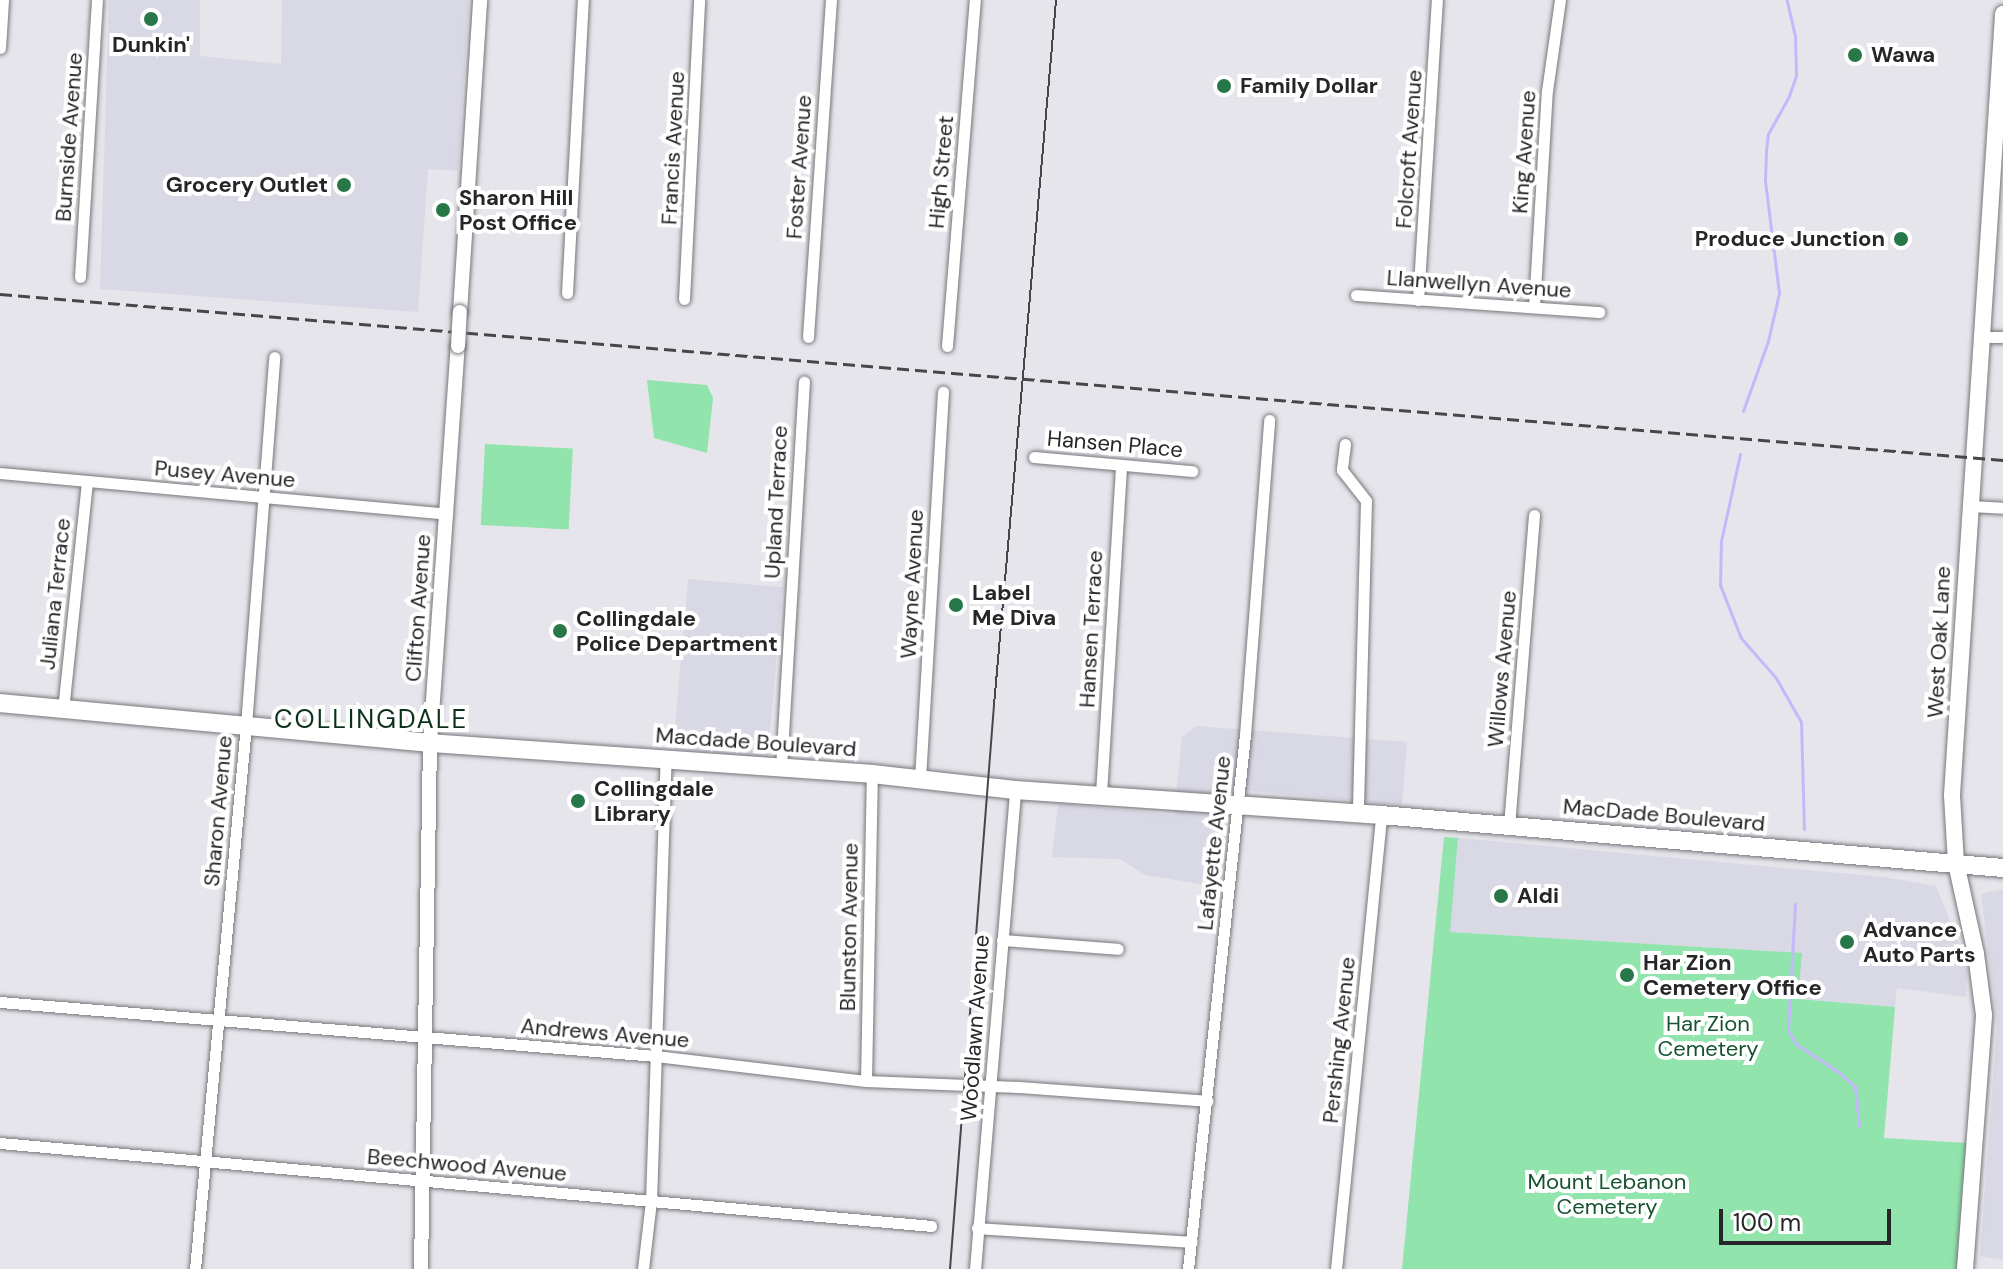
<!DOCTYPE html>
<html>
<head>
<meta charset="utf-8">
<style>
  body { margin:0 }
  #map { position:relative; width:2003px; height:1269px; overflow:hidden; background:#e6e5eb; font-family:"DM Sans",sans-serif }
  div>[style] { position:absolute }
  .built>* { inset:0; background:#d9d8e5; transform-origin:0 0 }
  .green>* { inset:0; background:#90e4ac; transform-origin:0 0 }
  .stream>* { height:3px; margin:-1.5px; padding:0 1.5px; transform-origin:1.5px; border-radius:1.5px; background:#c3b9fa }
  .roads { filter:drop-shadow(0 0 2px #77767b) drop-shadow(0 0 2px #77767b) }
  .minor>* { height:11px; margin:-5.5px; padding:0 5.5px; transform-origin:5.5px; border-radius:5.5px; background:#fff }
  .tertiary>* { height:14px; margin:-7px; padding:0 7px; transform-origin:7px; border-radius:7px; background:#fff }
  .secondary>* { height:16px; margin:-8px; padding:0 8px; transform-origin:8px; border-radius:8px; background:#fff }
  .primary>* { height:18px; margin:-9px; padding:0 9px; transform-origin:9px; border-radius:9px; background:#fff }
  .tram>* { height:2px; margin:-1px; padding:0 1px; transform-origin:1px; border-radius:1px; background:#474749 }
  .rail>* { height:3px; margin-top:-1.5px; transform-origin:0; background:repeating-linear-gradient(90deg,#474749 0 12px,transparent 0 18px) }
  .bridges { filter:drop-shadow(0 0 2px #77767b) drop-shadow(0 0 2px #77767b) }
  .tertiary-bridge>* { height:14px; margin:-7px; padding:0 7px; transform-origin:7px; border-radius:7px; background:#fff }
  .dots>* { width:22px; height:22px; translate:-50% -50%; box-sizing:border-box; border:4px solid #fff; border-radius:50% }
  span { translate:-50% -50%; white-space:nowrap; text-align:center; line-height:1.15; -webkit-text-stroke:8px #fff; paint-order:stroke }
  .poi-label { font-size:22px; color:#262628; font-weight:700 }
  .left { translate:0 -50%; text-align:left }
  .right { translate:-100% -50%; text-align:right }
  .street-label { font-size:22px; color:#262628 }
  .park-label { font-size:22px; color:#155330 }
  .quarter-label { font-size:26px; color:#0b311b; letter-spacing:2px }
  .scale { position:absolute; left:1719px; top:1209px; width:172px; height:36px; box-sizing:border-box; border:4px solid #262628; border-top:0; padding-left:10px; font-size:24px; line-height:28px; white-space:nowrap; color:#262628; -webkit-text-stroke:6px #fff; paint-order:stroke }
</style>
</head>
<body>
<div id="map">
  <div class="built">
    <i style="clip-path:polygon(109px 0,200px 0,200px 56px,281px 64px,282px 0,469px 0,458px 171px,428px 169px,418px 312px,100px 289px)"></i>
    <i style="left:688px;top:579px;width:95px;height:171px;rotate:5deg"></i>
    <i style="clip-path:polygon(1197px 726px,1407px 742px,1402px 805px,1227px 789px,1217px 887px,1145px 875px,1120px 859px,1052px 857px,1058px 803px,1174px 815px,1182px 737px)"></i>
    <i style="clip-path:polygon(1458px 838px,1884px 877px,1936px 886px,1967px 963px,1966px 997px,1897px 988px,1895px 1007px,1798px 999px,1801px 953px,1449px 932px)"></i>
    <i style="clip-path:polygon(2003px 889px,2003px 1260px,1980px 1256px,1997px 1024px,1981px 894px)"></i>
  </div>
  <div class="green">
    <i style="clip-path:polygon(647px 380px,707px 385px,713px 398px,707px 453px,654px 438px)"></i>
    <i style="left:485px;top:444px;width:88px;height:81px;rotate:3deg"></i>
    <i style="clip-path:polygon(1444px 837px,1458px 838px,1450px 932px,1802px 953px,1798px 999px,1895px 1007px,1884px 1138px,1968px 1143px,1957px 1269px,1402px 1269px)"></i>
  </div>
  <div class="stream">
    <i style="left:1743px;top:411px;width:74px;rotate:-70.3deg"></i>
    <i style="left:1768px;top:341px;width:49px;rotate:-77.1deg"></i>
    <i style="left:1779px;top:293px;width:114px;rotate:-97.1deg"></i>
    <i style="left:1765px;top:180px;width:30px;rotate:-88deg"></i>
    <i style="left:1766px;top:150px;width:16px;rotate:-83deg"></i>
    <i style="left:1768px;top:134px;width:43px;rotate:-61.1deg"></i>
    <i style="left:1789px;top:96px;width:21px;rotate:-71deg"></i>
    <i style="left:1796px;top:76px;width:40px;rotate:-91.4deg"></i>
    <i style="left:1795px;top:36px;width:37px;rotate:-103deg"></i>
    <i style="left:1740px;top:454px;width:89px;rotate:102.3deg"></i>
    <i style="left:1721px;top:541px;width:44px;rotate:91.3deg"></i>
    <i style="left:1720px;top:585px;width:57px;rotate:68.4deg"></i>
    <i style="left:1741px;top:638px;width:53px;rotate:48.8deg"></i>
    <i style="left:1776px;top:678px;width:51px;rotate:60.4deg"></i>
    <i style="left:1801px;top:722px;width:107px;rotate:88.4deg"></i>
    <i style="left:1795px;top:904px;width:126px;rotate:93.2deg"></i>
    <i style="left:1788px;top:1030px;width:16px;rotate:60deg"></i>
    <i style="left:1796px;top:1044px;width:53px;rotate:33.4deg"></i>
    <i style="left:1840px;top:1073px;width:21px;rotate:43deg"></i>
    <i style="left:1855px;top:1087px;width:39px;rotate:84deg"></i>
  </div>
  <div class="roads">
    <div class="minor">
      <i style="left:0;top:48px;width:48px;rotate:-86.4deg"></i>
      <i style="left:80px;top:277px;width:278px;rotate:-86.5deg"></i>
      <i style="left:567px;top:293px;width:293px;rotate:-86.9deg"></i>
      <i style="left:1356px;top:295px;width:244px;rotate:4deg"></i>
      <i style="left:684px;top:299px;width:299px;rotate:-87.1deg"></i>
      <i style="left:1418px;top:300px;width:301px;rotate:-86.4deg"></i>
      <i style="left:1534px;top:307px;width:216px;rotate:-86.6deg"></i>
      <i style="left:1547px;top:91px;width:92px;rotate:-81.9deg"></i>
      <i style="left:808px;top:337px;width:338px;rotate:-86.1deg"></i>
      <i style="left:1981px;top:337px;width:22px"></i>
      <i style="left:947px;top:346px;width:347px;rotate:-85.4deg"></i>
      <i style="left:1345px;top:444px;width:26px;rotate:97deg"></i>
      <i style="left:1342px;top:470px;width:39px;rotate:52deg"></i>
      <i style="left:1366px;top:501px;width:312px;rotate:91.5deg"></i>
      <i style="left:1034px;top:457px;width:159px;rotate:5.1deg"></i>
      <i style="left:0;top:473px;width:449px;rotate:5.2deg"></i>
      <i style="left:1970px;top:506px;width:33px;rotate:3deg"></i>
      <i style="left:63px;top:710px;width:230px;rotate:-84deg"></i>
      <i style="left:781px;top:768px;width:387px;rotate:-86.6deg"></i>
      <i style="left:920px;top:779px;width:388px;rotate:-86.6deg"></i>
      <i style="left:1101px;top:794px;width:329px;rotate:-86.5deg"></i>
      <i style="left:1509px;top:826px;width:312px;rotate:-85.4deg"></i>
      <i style="left:1002px;top:940px;width:116px;rotate:4.4deg"></i>
      <i style="left:0;top:1002px;width:658px;rotate:4.71deg"></i>
      <i style="left:656px;top:1056px;width:211px;rotate:6.8deg"></i>
      <i style="left:866px;top:1081px;width:152px;rotate:2.3deg"></i>
      <i style="left:1018px;top:1087px;width:190px;rotate:4.2deg"></i>
      <i style="left:866px;top:1081px;width:307px;rotate:-88.9deg"></i>
      <i style="left:0;top:1143px;width:935px;rotate:5.09deg"></i>
      <i style="left:977px;top:1228px;width:215px;rotate:3.7deg"></i>
      <i style="left:195px;top:1269px;width:546px;rotate:-84.64deg"></i>
      <i style="left:246px;top:725px;width:369px;rotate:-85.6deg"></i>
      <i style="left:643px;top:1269px;width:68px;rotate:-83.3deg"></i>
      <i style="left:651px;top:1201px;width:442px;rotate:-88.1deg"></i>
      <i style="left:975px;top:1269px;width:481px;rotate:-85.2deg"></i>
      <i style="left:1188px;top:1269px;width:537px;rotate:-83.91deg"></i>
      <i style="left:1245px;top:735px;width:316px;rotate:-85.6deg"></i>
      <i style="left:1336px;top:1269px;width:456px;rotate:-84.3deg"></i>
    </div>
    <div class="tertiary">
      <i style="left:460px;top:312px;width:313px;rotate:-86.3deg"></i>
      <i style="left:421px;top:1269px;width:526px;rotate:-89.02deg"></i>
      <i style="left:430px;top:743px;width:398px;rotate:-86deg"></i>
    </div>
    <div class="secondary">
      <i style="left:1965px;top:1269px;width:255px;rotate:-85.7deg"></i>
      <i style="left:1984px;top:1015px;width:62px;rotate:-97.5deg"></i>
      <i style="left:1976px;top:954px;width:93px;rotate:-102.4deg"></i>
      <i style="left:1956px;top:863px;width:68px;rotate:-93.4deg"></i>
      <i style="left:1952px;top:795px;width:783px;rotate:-86.26deg"></i>
    </div>
    <div class="primary">
      <i style="left:0;top:703px;width:432px;rotate:5.3deg"></i>
      <i style="left:430px;top:743px;width:443px;rotate:4deg"></i>
      <i style="left:872px;top:774px;width:144px;rotate:6.4deg"></i>
      <i style="left:1015px;top:790px;width:367px;rotate:3.9deg"></i>
      <i style="left:1381px;top:815px;width:624px;rotate:4.87deg"></i>
    </div>
  </div>
  <div class="tram">
    <i style="left:950px;top:1269px;width:566px;rotate:-85.54deg"></i>
    <i style="left:994px;top:705px;width:708px;rotate:-84.97deg"></i>
  </div>
  <div class="rail">
    <i style="left:0;top:294px;width:2010px;rotate:4.74deg"></i>
  </div>
  <div class="bridges">
    <div class="tertiary-bridge">
      <i style="left:458px;top:346px;width:34px;rotate:-87deg"></i>
    </div>
  </div>
  <div class="dots">
    <i style="left:151px;top:19px;background:#277748"></i>
    <i style="left:1855px;top:55px;background:#277748"></i>
    <i style="left:1224px;top:86px;background:#277748"></i>
    <i style="left:344px;top:185px;background:#277748"></i>
    <i style="left:443px;top:210px;background:#277748"></i>
    <i style="left:1901px;top:239px;background:#277748"></i>
    <i style="left:956px;top:605px;background:#277748"></i>
    <i style="left:560px;top:631px;background:#277748"></i>
    <i style="left:578px;top:801px;background:#277748"></i>
    <i style="left:1501px;top:896px;background:#277748"></i>
    <i style="left:1847px;top:942px;background:#277748"></i>
    <i style="left:1627px;top:975px;background:#277748"></i>
  </div>
  <div class="poi-label">
    <span style="left:151px;top:45px">Dunkin'</span>
    <span class="left" style="left:1871px;top:55px">Wawa</span>
    <span class="left" style="left:1240px;top:86px">Family Dollar</span>
    <span class="right" style="left:328px;top:185px">Grocery Outlet</span>
    <span class="left" style="left:459px;top:210px">Sharon Hill<br>Post Office</span>
    <span class="right" style="left:1885px;top:239px">Produce Junction</span>
    <span class="left" style="left:972px;top:605px">Label<br>Me Diva</span>
    <span class="left" style="left:576px;top:631px">Collingdale<br>Police Department</span>
    <span class="left" style="left:594px;top:801px">Collingdale<br>Library</span>
    <span class="left" style="left:1517px;top:896px">Aldi</span>
    <span class="left" style="left:1863px;top:942px">Advance<br>Auto Parts</span>
    <span class="left" style="left:1643px;top:975px">Har Zion<br>Cemetery Office</span>
  </div>
  <div class="street-label">
    <span style="left:69px;top:137px;rotate:-86deg">Burnside Avenue</span>
    <span style="left:673px;top:148px;rotate:-87deg">Francis Avenue</span>
    <span style="left:1409px;top:149px;rotate:-86deg">Folcroft Avenue</span>
    <span style="left:1524px;top:152px;rotate:-86deg">King Avenue</span>
    <span style="left:799px;top:167px;rotate:-86deg">Foster Avenue</span>
    <span style="left:941px;top:172px;rotate:-85deg">High Street</span>
    <span style="left:1479px;top:284px;rotate:4deg">Llanwellyn Avenue</span>
    <span style="left:1115px;top:444px;rotate:5deg">Hansen Place</span>
    <span style="left:225px;top:474px;rotate:5deg">Pusey Avenue</span>
    <span style="left:776px;top:502px;rotate:-87deg">Upland Terrace</span>
    <span style="left:912px;top:584px;rotate:-87deg">Wayne Avenue</span>
    <span style="left:55px;top:594px;rotate:-84deg">Juliana Terrace</span>
    <span style="left:418px;top:608px;rotate:-86deg">Clifton Avenue</span>
    <span style="left:1091px;top:629px;rotate:-87deg">Hansen Terrace</span>
    <span style="left:1939px;top:642px;rotate:-87deg">West Oak Lane</span>
    <span style="left:1502px;top:669px;rotate:-85deg">Willows Avenue</span>
    <span style="left:756px;top:742px;rotate:4deg">Macdade Boulevard</span>
    <span style="left:218px;top:811px;rotate:-85deg">Sharon Avenue</span>
    <span style="left:1664px;top:815px;rotate:5deg">MacDade Boulevard</span>
    <span style="left:1214px;top:843px;rotate:-84deg">Lafayette Avenue</span>
    <span style="left:849px;top:927px;rotate:-89deg">Blunston Avenue</span>
    <span style="left:975px;top:1028px;rotate:-86deg">Woodlawn Avenue</span>
    <span style="left:605px;top:1033px;rotate:5deg">Andrews Avenue</span>
    <span style="left:1339px;top:1040px;rotate:-84deg">Pershing Avenue</span>
    <span style="left:467px;top:1165px;rotate:5deg">Beechwood Avenue</span>
  </div>
  <div class="park-label">
    <span style="left:1708px;top:1036px">Har Zion<br>Cemetery</span>
    <span style="left:1607px;top:1194px">Mount Lebanon<br>Cemetery</span>
  </div>
  <div class="quarter-label">
    <span style="left:371px;top:720px">COLLINGDALE</span>
  </div>
  <div class="scale">100 m</div>
</div>
</body>
</html>
